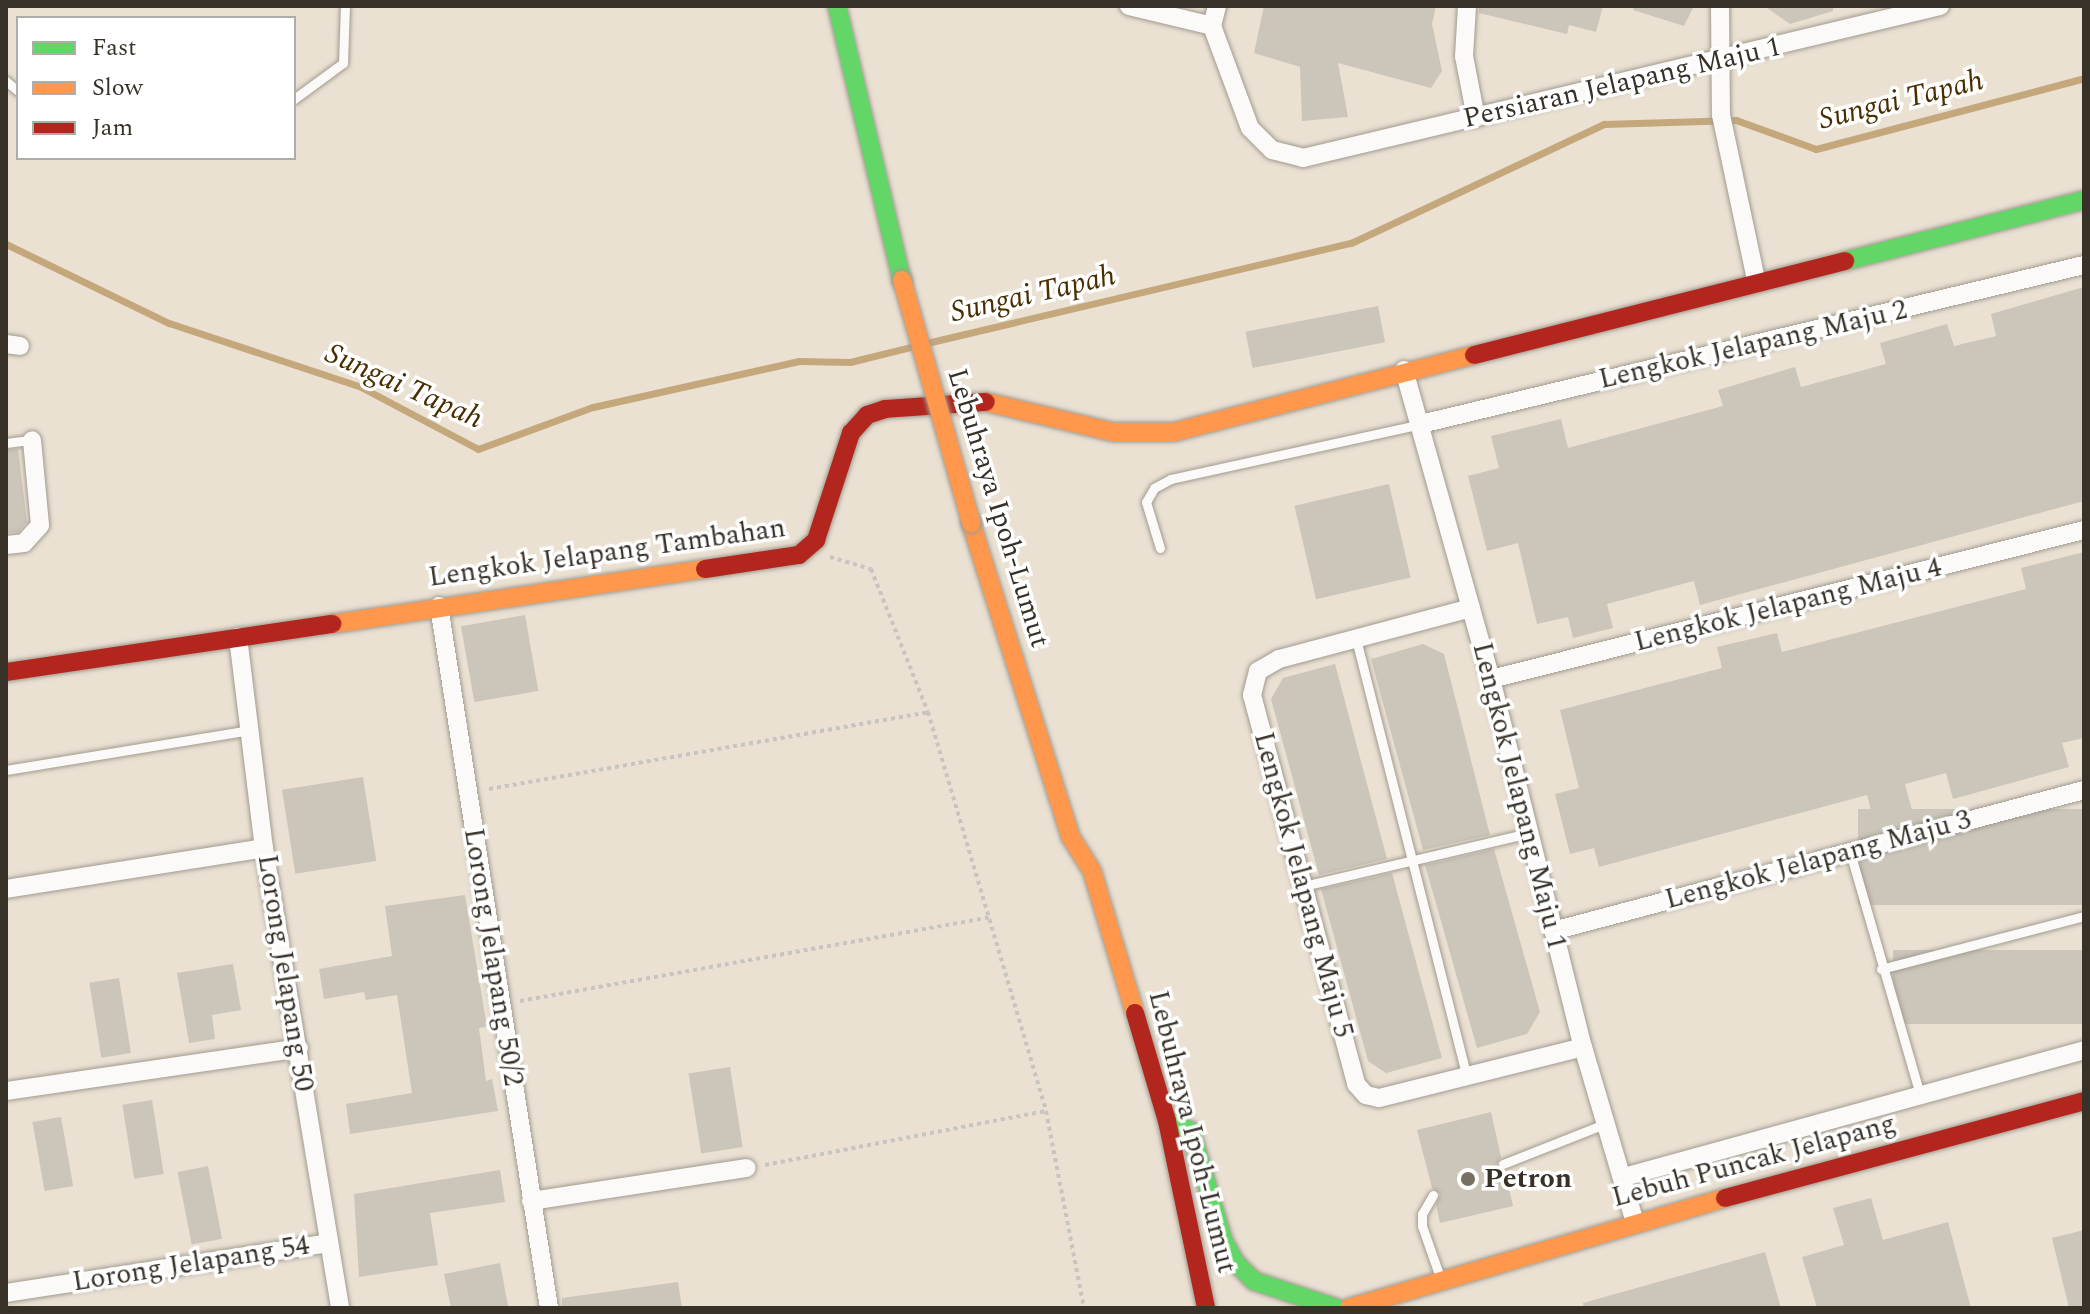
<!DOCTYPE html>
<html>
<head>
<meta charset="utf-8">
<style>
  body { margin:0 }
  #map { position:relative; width:2090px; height:1314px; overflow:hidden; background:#eae1d3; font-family:Spectral,serif }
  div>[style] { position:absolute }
  .stream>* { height:7px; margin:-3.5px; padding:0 3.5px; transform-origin:3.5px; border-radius:3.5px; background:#c4a87c }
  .building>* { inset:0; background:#ccc5ba; transform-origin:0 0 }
  .path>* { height:4px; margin-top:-2px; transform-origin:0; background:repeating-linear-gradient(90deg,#c8c5c0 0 4px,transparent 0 8px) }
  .roads { filter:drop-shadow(0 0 2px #a19b90) drop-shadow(0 0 2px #a19b90) }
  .lane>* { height:9px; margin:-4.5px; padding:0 4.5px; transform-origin:4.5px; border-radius:4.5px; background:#fcfaf8 }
  .street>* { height:18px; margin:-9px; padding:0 9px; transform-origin:9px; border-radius:9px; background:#fcfaf8 }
  .fast>* { height:18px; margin:-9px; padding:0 9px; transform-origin:9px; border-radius:9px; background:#63d668 }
  .slow>* { height:18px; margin:-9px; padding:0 9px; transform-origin:9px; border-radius:9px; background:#ff974d }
  .jam>* { height:18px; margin:-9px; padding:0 9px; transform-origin:9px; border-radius:9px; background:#b3261e }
  .bridges { filter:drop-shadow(0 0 2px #a19b90) drop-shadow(0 0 2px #a19b90) }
  .slow-bridge>* { height:18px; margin:-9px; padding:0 9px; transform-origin:9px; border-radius:9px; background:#ff974d }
  .dots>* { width:22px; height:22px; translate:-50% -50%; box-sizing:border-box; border:4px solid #fff; border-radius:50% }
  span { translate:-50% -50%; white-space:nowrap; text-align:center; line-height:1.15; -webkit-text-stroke:7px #fff; paint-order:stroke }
  .street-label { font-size:28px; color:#383128 }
  .poi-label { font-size:28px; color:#383128; font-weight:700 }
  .left { translate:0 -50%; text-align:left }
  .water-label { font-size:30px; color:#482e00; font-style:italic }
  .frame { position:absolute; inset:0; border:8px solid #383128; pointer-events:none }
  .legend { position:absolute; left:16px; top:16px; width:280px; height:144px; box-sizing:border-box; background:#fff; border:2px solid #afada9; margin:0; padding:10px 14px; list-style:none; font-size:24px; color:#383128 }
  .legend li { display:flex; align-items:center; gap:16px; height:40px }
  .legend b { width:40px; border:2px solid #afada9 }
</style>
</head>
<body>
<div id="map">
  <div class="stream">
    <i style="left:6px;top:244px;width:181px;rotate:25.9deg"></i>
    <i style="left:169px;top:323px;width:202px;rotate:18.4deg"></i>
    <i style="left:361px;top:387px;width:132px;rotate:27.9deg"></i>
    <i style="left:478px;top:449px;width:122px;rotate:-20.1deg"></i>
    <i style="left:593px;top:407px;width:211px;rotate:-12.6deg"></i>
    <i style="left:799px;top:361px;width:51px;rotate:1.1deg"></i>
    <i style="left:850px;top:362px;width:63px;rotate:-13.8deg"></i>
    <i style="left:931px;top:342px;width:432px;rotate:-13.3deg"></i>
    <i style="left:1351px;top:243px;width:280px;rotate:-25.2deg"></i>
    <i style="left:1604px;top:124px;width:132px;rotate:-1.7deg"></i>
    <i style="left:1736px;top:120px;width:85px;rotate:19.9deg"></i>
    <i style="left:1816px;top:149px;width:277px;rotate:-14.8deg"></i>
  </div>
  <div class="building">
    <i style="clip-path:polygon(1264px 6px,1436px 6px,1432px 24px,1442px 71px,1431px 88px,1338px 63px,1348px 117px,1302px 121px,1300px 67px,1254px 53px)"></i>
    <i style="clip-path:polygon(1479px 6px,1603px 6px,1596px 32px,1569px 25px,1567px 34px,1479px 13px)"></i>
    <i style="clip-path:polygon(1634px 6px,1694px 6px,1684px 26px,1633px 10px)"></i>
    <i style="clip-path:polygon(1764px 6px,1833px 6px,1833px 11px,1790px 24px)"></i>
    <i style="clip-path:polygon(2084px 287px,2084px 501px,1700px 605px,1694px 581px,1607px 604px,1613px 628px,1573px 638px,1568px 617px,1537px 624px,1518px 543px,1487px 551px,1468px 476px,1499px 468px,1491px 436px,1561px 419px,1568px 448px,1723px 406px,1718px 390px,1795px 367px,1801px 387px,1886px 364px,1880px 343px,1947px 324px,1954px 346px,1996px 336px,1991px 314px)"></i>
    <i style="left:1378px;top:306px;width:37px;height:135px;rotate:79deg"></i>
    <i style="clip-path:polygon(18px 449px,27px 522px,18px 532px,6px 533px,6px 450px)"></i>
    <i style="left:1389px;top:484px;width:96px;height:97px;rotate:77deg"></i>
    <i style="clip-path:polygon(2084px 552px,2084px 738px,2062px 743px,2069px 767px,1953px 799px,1946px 773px,1905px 784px,1912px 810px,1874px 821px,1867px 795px,1599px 867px,1594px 848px,1570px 854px,1555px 794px,1579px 788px,1560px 710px,1722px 668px,1717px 647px,1777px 633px,1782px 652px,2026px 589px,2021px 568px)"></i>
    <i style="left:525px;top:615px;width:77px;height:65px;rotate:80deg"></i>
    <i style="clip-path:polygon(1423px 644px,1444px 654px,1490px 835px,1423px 850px,1371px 659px)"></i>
    <i style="clip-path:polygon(1335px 664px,1387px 859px,1319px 875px,1271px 699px,1283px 678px)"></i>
    <i style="left:363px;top:777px;width:85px;height:82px;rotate:81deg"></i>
    <i style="left:2084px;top:809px;width:96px;height:226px;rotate:90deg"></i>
    <i style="clip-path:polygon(1494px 849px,1540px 1012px,1527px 1034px,1477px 1048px,1425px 865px)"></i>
    <i style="clip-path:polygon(1392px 873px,1442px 1058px,1386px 1073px,1368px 1061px,1321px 889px)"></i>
    <i style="clip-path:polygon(465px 895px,487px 1027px,479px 1028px,486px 1081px,492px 1079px,498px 1111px,350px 1134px,346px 1104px,412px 1093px,397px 995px,366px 1000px,364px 992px,324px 999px,319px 969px,392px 956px,385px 906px)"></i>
    <i style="left:2084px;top:950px;width:74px;height:191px;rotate:90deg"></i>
    <i style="clip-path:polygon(233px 964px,241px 1010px,212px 1015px,215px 1039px,189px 1043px,177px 973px)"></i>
    <i style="left:119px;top:978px;width:76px;height:30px;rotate:81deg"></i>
    <i style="left:730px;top:1067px;width:81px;height:42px;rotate:81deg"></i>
    <i style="left:152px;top:1100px;width:75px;height:30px;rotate:81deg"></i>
    <i style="clip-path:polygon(1491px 1112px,1501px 1157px,1496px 1166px,1505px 1171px,1513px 1206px,1440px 1223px,1436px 1205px,1440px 1194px,1432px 1188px,1417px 1130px)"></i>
    <i style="left:61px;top:1117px;width:70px;height:29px;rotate:80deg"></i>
    <i style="left:208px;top:1166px;width:74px;height:31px;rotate:79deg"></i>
    <i style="clip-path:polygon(500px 1170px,505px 1202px,430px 1213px,438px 1265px,359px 1277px,354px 1194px)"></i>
    <i style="clip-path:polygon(1871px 1198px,1883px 1240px,1948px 1222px,1971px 1308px,1817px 1308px,1802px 1257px,1844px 1245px,1833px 1208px)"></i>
    <i style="clip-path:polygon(2084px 1230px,2084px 1308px,2069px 1308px,2052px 1238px)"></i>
    <i style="clip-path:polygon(1765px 1252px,1781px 1308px,1584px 1308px,1583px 1303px)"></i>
    <i style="clip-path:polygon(500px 1263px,508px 1306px,451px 1308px,444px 1274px)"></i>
    <i style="clip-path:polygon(678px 1282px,682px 1308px,562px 1308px,562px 1298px)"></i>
  </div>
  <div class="path">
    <i style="left:830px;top:557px;width:43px;rotate:16.3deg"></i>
    <i style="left:871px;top:569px;width:154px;rotate:68.3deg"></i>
    <i style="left:928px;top:712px;width:416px;rotate:73.5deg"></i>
    <i style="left:1046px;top:1111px;width:201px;rotate:79.1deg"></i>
    <i style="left:489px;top:789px;width:446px;rotate:-9.9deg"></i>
    <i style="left:520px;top:1001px;width:477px;rotate:-10.1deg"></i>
    <i style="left:765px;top:1165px;width:286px;rotate:-10.9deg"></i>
  </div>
  <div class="roads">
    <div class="lane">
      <i style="left:6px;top:81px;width:16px;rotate:40deg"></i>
      <i style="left:294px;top:99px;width:61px;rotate:-36.3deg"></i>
      <i style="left:343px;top:63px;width:57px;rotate:-88deg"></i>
      <i style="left:6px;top:443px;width:26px;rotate:-7deg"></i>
      <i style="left:1160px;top:548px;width:48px;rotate:-106.9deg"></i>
      <i style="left:1146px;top:502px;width:16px;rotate:-60deg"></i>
      <i style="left:1154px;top:488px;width:19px;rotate:-28deg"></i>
      <i style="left:1171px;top:479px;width:256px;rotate:-12.4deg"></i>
      <i style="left:1356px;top:639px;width:450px;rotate:75.8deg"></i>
      <i style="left:6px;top:770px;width:246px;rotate:-9.3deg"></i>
      <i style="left:1850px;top:852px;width:253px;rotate:73.9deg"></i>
      <i style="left:1303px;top:886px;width:232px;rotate:-13.2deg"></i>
      <i style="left:1881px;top:969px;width:210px;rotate:-14.6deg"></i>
      <i style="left:1503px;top:1164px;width:112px;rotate:-21.5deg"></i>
      <i style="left:1433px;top:1195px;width:22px;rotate:120deg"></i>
      <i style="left:1422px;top:1214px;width:12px;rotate:90deg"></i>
      <i style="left:1422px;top:1226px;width:54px;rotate:70.6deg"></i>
    </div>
    <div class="street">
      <i style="left:1129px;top:6px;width:85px;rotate:13.5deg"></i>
      <i style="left:1217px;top:6px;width:21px;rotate:104deg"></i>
      <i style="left:1212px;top:26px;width:109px;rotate:69.6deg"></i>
      <i style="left:1250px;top:128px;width:31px;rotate:45deg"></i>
      <i style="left:1272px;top:150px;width:32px;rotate:14deg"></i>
      <i style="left:1303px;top:158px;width:655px;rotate:-13.42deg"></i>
      <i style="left:1467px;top:6px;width:50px;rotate:93.4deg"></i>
      <i style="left:1464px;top:56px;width:63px;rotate:79deg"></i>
      <i style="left:1720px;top:6px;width:109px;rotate:89.5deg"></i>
      <i style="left:1721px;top:115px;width:169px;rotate:78deg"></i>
      <i style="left:6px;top:344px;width:14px;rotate:8deg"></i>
      <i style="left:1404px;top:370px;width:321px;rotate:74.3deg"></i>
      <i style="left:1491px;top:679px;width:379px;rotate:76deg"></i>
      <i style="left:1583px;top:1047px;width:183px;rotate:73.5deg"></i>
      <i style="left:1421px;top:424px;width:682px;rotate:-13.49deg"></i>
      <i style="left:6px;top:545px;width:18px;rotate:-6deg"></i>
      <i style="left:24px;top:543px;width:24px;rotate:-48deg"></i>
      <i style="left:40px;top:525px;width:85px;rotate:-95.4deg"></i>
      <i style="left:439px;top:606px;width:711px;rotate:81.09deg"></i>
      <i style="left:1471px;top:608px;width:199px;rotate:165.1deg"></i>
      <i style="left:1279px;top:659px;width:24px;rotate:150deg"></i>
      <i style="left:1258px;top:671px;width:25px;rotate:104deg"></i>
      <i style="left:1252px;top:695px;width:403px;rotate:75deg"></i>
      <i style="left:1356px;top:1084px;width:15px;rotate:48deg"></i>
      <i style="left:1366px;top:1095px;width:13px;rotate:13deg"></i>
      <i style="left:1379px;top:1098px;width:210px;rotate:-14deg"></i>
      <i style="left:238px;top:637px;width:213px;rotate:83deg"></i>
      <i style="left:264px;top:848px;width:466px;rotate:80.6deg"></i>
      <i style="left:1491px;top:679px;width:611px;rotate:-14.1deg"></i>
      <i style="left:6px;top:889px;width:261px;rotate:-9deg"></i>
      <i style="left:1553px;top:931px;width:549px;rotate:-14.87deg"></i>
      <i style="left:6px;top:1091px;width:296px;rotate:-8.3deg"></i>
      <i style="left:1624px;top:1177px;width:477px;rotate:-15.4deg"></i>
      <i style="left:531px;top:1201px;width:218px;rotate:-8.7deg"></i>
      <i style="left:6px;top:1293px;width:327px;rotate:-8.8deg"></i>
    </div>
    <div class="fast">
      <i style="left:837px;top:6px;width:282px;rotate:76.7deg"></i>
      <i style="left:1845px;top:261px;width:247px;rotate:-14.3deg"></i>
      <i style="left:1167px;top:1121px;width:26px;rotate:23deg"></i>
      <i style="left:1191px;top:1131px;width:114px;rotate:73.6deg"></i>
      <i style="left:1223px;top:1240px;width:25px;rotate:61deg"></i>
      <i style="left:1235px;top:1262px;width:27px;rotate:45deg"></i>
      <i style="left:1254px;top:1281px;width:86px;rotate:18.2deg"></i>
    </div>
    <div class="slow">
      <i style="left:986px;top:402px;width:130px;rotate:13.3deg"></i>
      <i style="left:1113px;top:432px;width:61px"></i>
      <i style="left:1174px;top:432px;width:310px;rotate:-14.4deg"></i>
      <i style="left:971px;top:523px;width:328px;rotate:72.4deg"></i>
      <i style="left:1070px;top:836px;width:41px;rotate:57.8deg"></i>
      <i style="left:1092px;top:871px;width:148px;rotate:73.2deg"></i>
      <i style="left:332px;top:624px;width:377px;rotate:-8.4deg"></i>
      <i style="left:1349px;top:1308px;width:392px;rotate:-16.3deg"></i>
    </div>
    <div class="jam">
      <i style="left:1474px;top:355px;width:383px;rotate:-14.2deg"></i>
      <i style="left:705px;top:569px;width:95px;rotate:-8.5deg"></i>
      <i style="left:799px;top:555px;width:23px;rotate:-41deg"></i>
      <i style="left:816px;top:540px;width:113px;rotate:-71.9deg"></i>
      <i style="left:851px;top:433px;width:24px;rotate:-48deg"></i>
      <i style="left:867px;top:415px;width:19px;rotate:-18deg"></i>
      <i style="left:885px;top:409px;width:101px;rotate:-4deg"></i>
      <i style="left:6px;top:672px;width:330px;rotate:-8.4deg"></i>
      <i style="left:1135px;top:1013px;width:113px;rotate:73.5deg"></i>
      <i style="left:1167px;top:1121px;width:191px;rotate:78.2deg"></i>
      <i style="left:1725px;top:1198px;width:372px;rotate:-15.1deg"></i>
    </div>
  </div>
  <div class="bridges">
    <div class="slow-bridge">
      <i style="left:902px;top:280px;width:253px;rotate:74.1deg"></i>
    </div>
  </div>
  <div class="dots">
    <i style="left:1468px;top:1179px;background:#766f64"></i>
  </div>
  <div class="street-label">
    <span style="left:1622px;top:83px;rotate:-13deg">Persiaran Jelapang Maju 1</span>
    <span style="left:1753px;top:345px;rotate:-13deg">Lengkok Jelapang Maju 2</span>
    <span style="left:998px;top:508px;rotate:73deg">Lebuhraya Ipoh-Lumut</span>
    <span style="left:607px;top:553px;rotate:-8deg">Lengkok Jelapang Tambahan</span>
    <span style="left:1788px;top:605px;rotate:-14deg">Lengkok Jelapang Maju 4</span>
    <span style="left:1519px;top:796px;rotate:76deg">Lengkok Jelapang Maju 1</span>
    <span style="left:1818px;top:860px;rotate:-15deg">Lengkok Jelapang Maju 3</span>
    <span style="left:1303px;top:885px;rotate:75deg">Lengkok Jelapang Maju 5</span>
    <span style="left:493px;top:957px;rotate:81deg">Lorong Jelapang 50/2</span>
    <span style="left:285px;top:973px;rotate:81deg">Lorong Jelapang 50</span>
    <span style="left:1192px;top:1132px;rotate:76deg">Lebuhraya Ipoh-Lumut</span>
    <span style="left:1754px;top:1161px;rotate:-15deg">Lebuh Puncak Jelapang</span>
    <span style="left:191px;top:1264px;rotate:-9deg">Lorong Jelapang 54</span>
  </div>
  <div class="poi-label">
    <span class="left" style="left:1484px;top:1179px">Petron</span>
  </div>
  <div class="water-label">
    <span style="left:1901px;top:100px;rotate:-14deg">Sungai Tapah</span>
    <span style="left:1033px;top:294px;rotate:-13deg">Sungai Tapah</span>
    <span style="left:404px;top:386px;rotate:24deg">Sungai Tapah</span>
  </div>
  <div class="frame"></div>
  <ul class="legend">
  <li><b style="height:10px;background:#63d668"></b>Fast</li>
  <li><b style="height:10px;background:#ff974d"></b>Slow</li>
  <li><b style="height:10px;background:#b3261e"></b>Jam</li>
  </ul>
</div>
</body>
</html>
